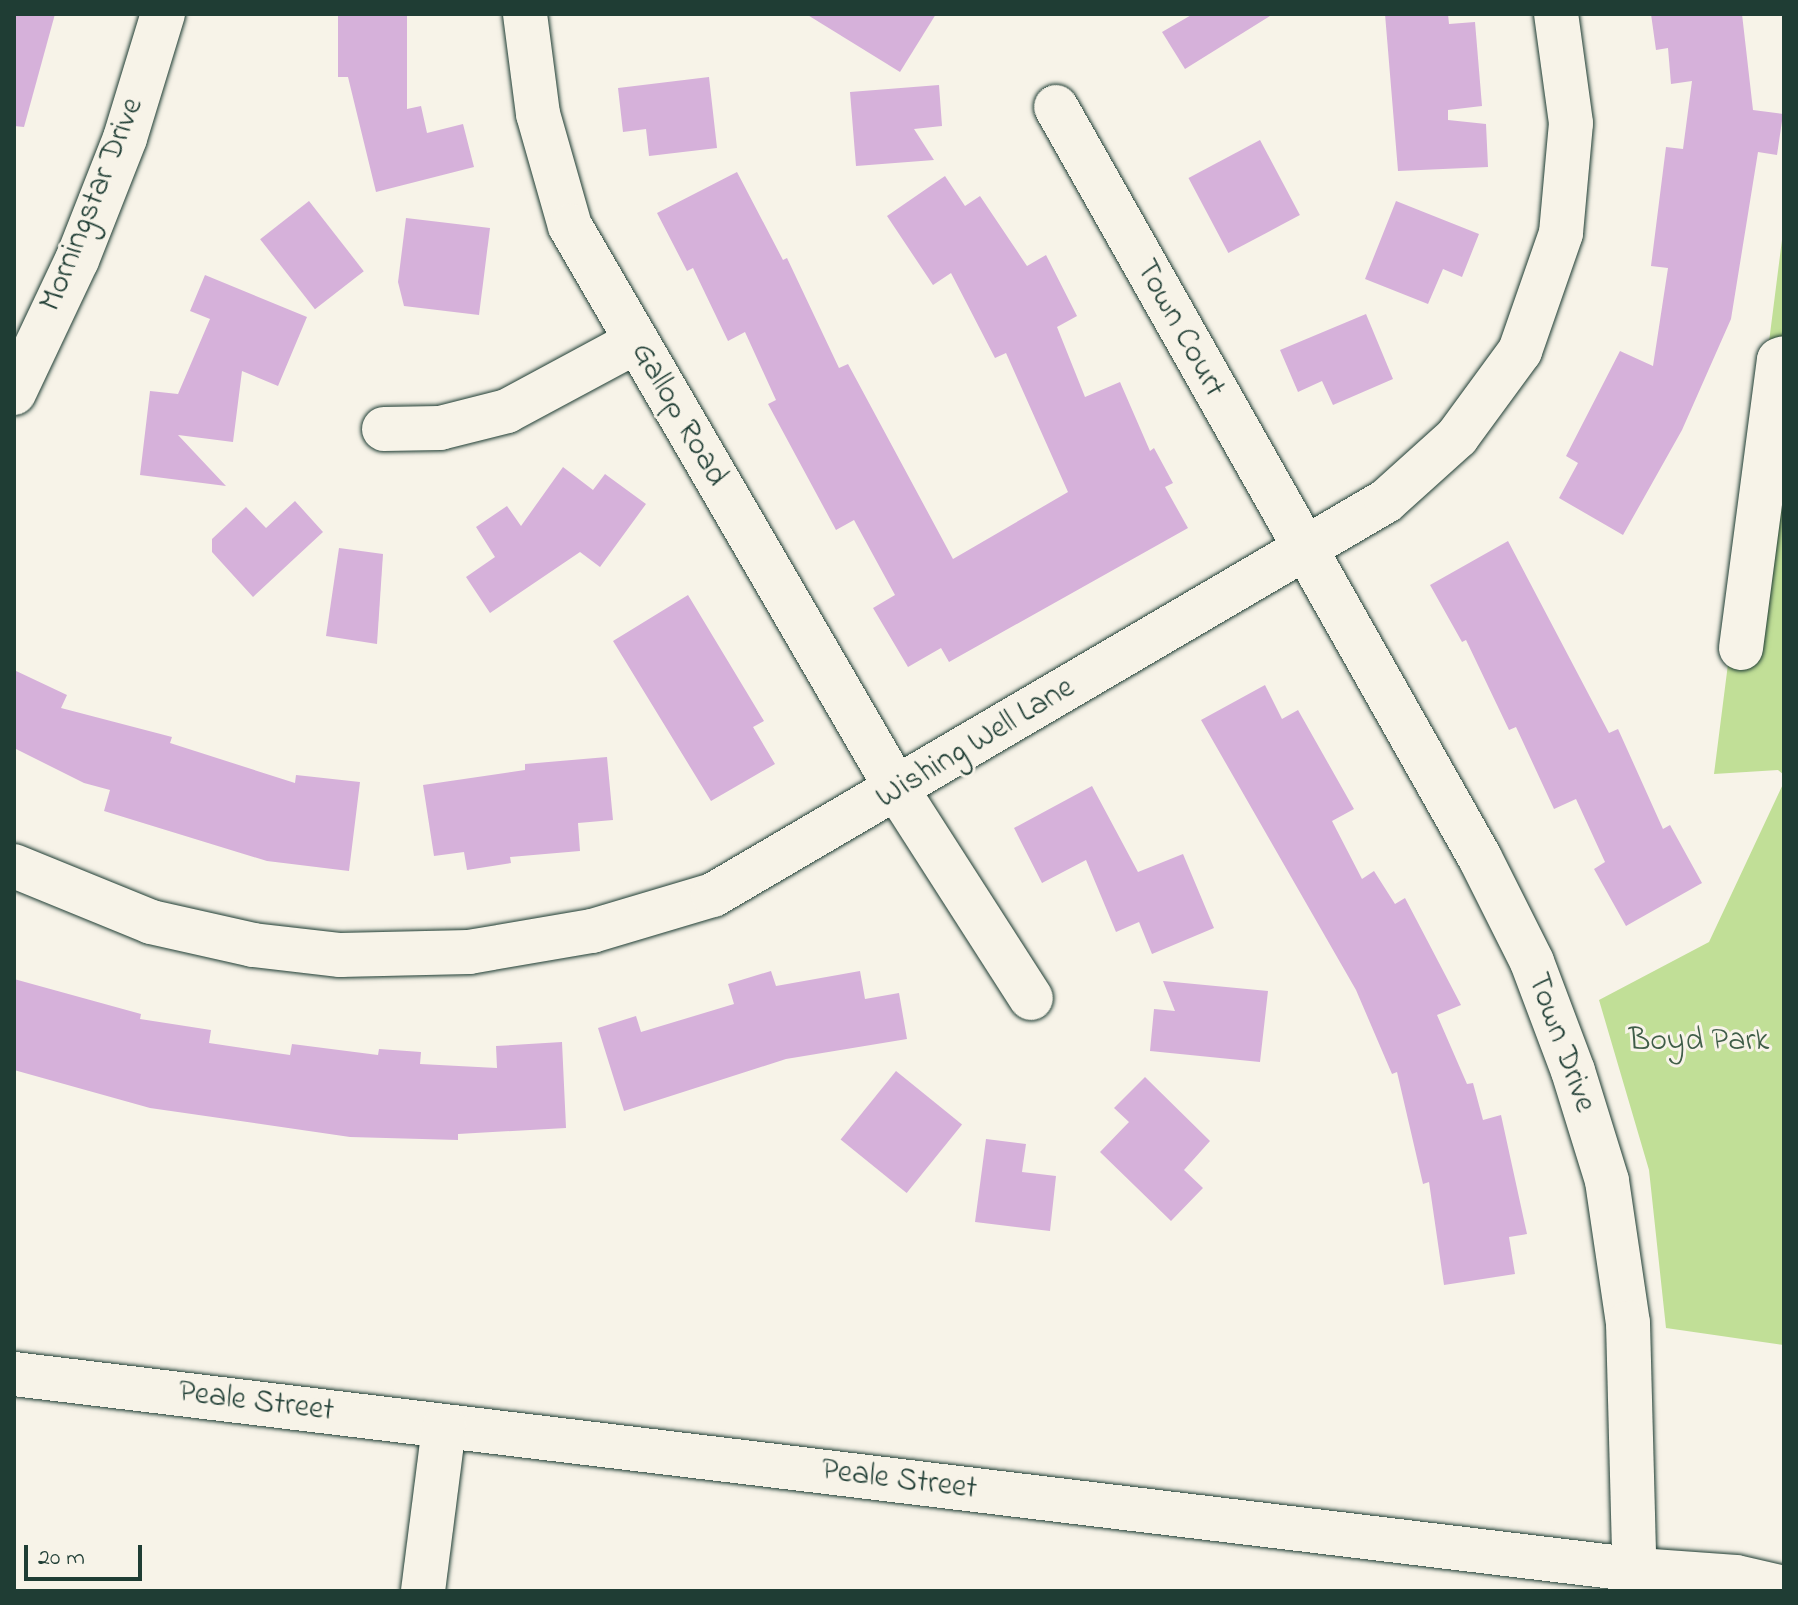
<!DOCTYPE html>
<html>
<head>
<meta charset="utf-8">
<style>
  body { margin:0 }
  #map { position:relative; width:1798px; height:1605px; overflow:hidden; background:#f7f3e8; font-family:"Indie Flower",sans-serif }
  div>[style] { position:absolute }
  .green>* { inset:0; background:#c1df97 }
  .building>* { inset:0; background:#d6b1da; transform-origin:0 0 }
  .roads { filter:drop-shadow(0 0 2px #1f3d34) drop-shadow(0 0 2px #1f3d34) }
  .minor>* { height:44px; margin:-22px; padding:0 22px; transform-origin:22px; border-radius:22px; background:#f7f3e8 }
  span { translate:-50% -50%; white-space:nowrap; text-align:center; line-height:1.15; -webkit-text-stroke:6px #f7f3e8; paint-order:stroke }
  .street-label { font-size:32px; color:#1f3d34 }
  .park-label { font-size:32px; color:#3f5d48 }
  .frame { position:absolute; inset:0; border:16px solid #1f3d34; pointer-events:none }
  .scale { position:absolute; left:24px; top:1545px; width:118px; height:36px; box-sizing:border-box; border:4px solid #1f3d34; border-top:0; padding-left:10px; font-size:24px; line-height:28px; white-space:nowrap; color:#1f3d34; -webkit-text-stroke:6px #f7f3e8; paint-order:stroke }
</style>
</head>
<body>
<div id="map">
  <div class="green">
    <i style="clip-path:polygon(1784px 224px,1784px 775px,1778px 770px,1714px 774px)"></i>
    <i style="clip-path:polygon(1784px 782px,1784px 1345px,1666px 1328px,1649px 1170px,1599px 1000px,1709px 942px)"></i>
  </div>
  <div class="building">
    <i style="clip-path:polygon(14px 14px,55px 14px,24px 127px,14px 126px)"></i>
    <i style="clip-path:polygon(338px 14px,407px 14px,407px 109px,421px 106px,427px 133px,463px 124px,474px 167px,376px 192px,348px 77px,338px 77px)"></i>
    <i style="clip-path:polygon(806px 14px,936px 14px,900px 72px)"></i>
    <i style="clip-path:polygon(1193px 14px,1273px 14px,1185px 69px,1162px 32px)"></i>
    <i style="clip-path:polygon(1385px 14px,1448px 14px,1449px 24px,1475px 22px,1482px 106px,1448px 110px,1448px 120px,1486px 124px,1488px 167px,1398px 171px)"></i>
    <i style="clip-path:polygon(1651px 14px,1742px 14px,1753px 110px,1783px 114px,1777px 155px,1758px 152px,1731px 319px,1682px 430px,1623px 535px,1559px 498px,1578px 463px,1566px 456px,1620px 351px,1653px 366px,1668px 268px,1651px 266px,1666px 147px,1683px 149px,1692px 81px,1671px 84px,1668px 48px,1656px 50px)"></i>
    <i style="clip-path:polygon(709px 77px,717px 148px,649px 156px,646px 129px,623px 132px,618px 88px)"></i>
    <i style="clip-path:polygon(939px 85px,942px 126px,914px 129px,934px 160px,856px 166px,850px 92px)"></i>
    <i style="left:1260px;top:140px;width:85px;height:81px;rotate:62deg"></i>
    <i style="clip-path:polygon(737px 172px,783px 260px,787px 258px,839px 368px,848px 364px,953px 559px,1068px 492px,1006px 353px,995px 358px,951px 273px,933px 285px,887px 216px,945px 176px,965px 206px,980px 196px,1027px 266px,1046px 255px,1077px 316px,1057px 327px,1085px 397px,1120px 382px,1150px 451px,1154px 448px,1173px 483px,1165px 487px,1188px 528px,949px 662px,941px 648px,908px 667px,873px 608px,895px 595px,854px 520px,836px 530px,768px 404px,776px 400px,745px 332px,728px 341px,693px 268px,687px 271px,657px 213px)"></i>
    <i style="left:309px;top:201px;width:89px;height:62px;rotate:52deg"></i>
    <i style="clip-path:polygon(1396px 201px,1479px 234px,1462px 277px,1443px 269px,1428px 304px,1365px 279px)"></i>
    <i style="clip-path:polygon(406px 218px,490px 228px,479px 315px,404px 306px,398px 282px)"></i>
    <i style="clip-path:polygon(205px 275px,307px 317px,278px 386px,242px 371px,233px 442px,178px 435px,226px 486px,140px 475px,150px 391px,178px 394px,210px 319px,190px 311px)"></i>
    <i style="clip-path:polygon(1366px 314px,1393px 379px,1333px 405px,1322px 381px,1298px 392px,1280px 350px)"></i>
    <i style="clip-path:polygon(563px 467px,593px 490px,605px 474px,646px 504px,600px 567px,580px 552px,490px 613px,466px 577px,495px 557px,476px 527px,507px 506px,521px 526px)"></i>
    <i style="clip-path:polygon(295px 501px,323px 532px,253px 597px,212px 552px,212px 539px,246px 507px,266px 528px)"></i>
    <i style="clip-path:polygon(1508px 541px,1609px 733px,1618px 729px,1663px 829px,1670px 825px,1702px 883px,1626px 926px,1594px 869px,1605px 862px,1576px 799px,1554px 809px,1516px 727px,1509px 730px,1466px 640px,1462px 642px,1430px 585px)"></i>
    <i style="clip-path:polygon(339px 548px,383px 554px,377px 644px,326px 636px)"></i>
    <i style="clip-path:polygon(688px 595px,764px 721px,753px 727px,775px 764px,711px 801px,613px 641px)"></i>
    <i style="clip-path:polygon(14px 670px,67px 695px,61px 708px,172px 737px,170px 743px,295px 783px,296px 775px,360px 782px,349px 871px,267px 861px,104px 811px,110px 790px,84px 783px,14px 748px)"></i>
    <i style="clip-path:polygon(1265px 685px,1282px 719px,1298px 710px,1354px 809px,1332px 821px,1362px 879px,1374px 871px,1395px 904px,1405px 898px,1461px 1005px,1437px 1015px,1467px 1084px,1473px 1083px,1483px 1120px,1501px 1115px,1527px 1234px,1509px 1237px,1515px 1274px,1444px 1285px,1429px 1182px,1423px 1184px,1397px 1072px,1392px 1074px,1356px 990px,1201px 720px)"></i>
    <i style="clip-path:polygon(607px 757px,613px 820px,578px 823px,580px 851px,510px 857px,511px 863px,467px 870px,464px 852px,434px 856px,423px 785px,525px 770px,525px 764px)"></i>
    <i style="clip-path:polygon(1092px 786px,1138px 872px,1183px 854px,1214px 928px,1152px 954px,1139px 922px,1116px 932px,1086px 860px,1042px 883px,1014px 828px)"></i>
    <i style="clip-path:polygon(771px 971px,776px 986px,860px 971px,865px 999px,899px 993px,907px 1039px,786px 1059px,624px 1111px,598px 1028px,636px 1016px,641px 1032px,734px 1004px,728px 984px)"></i>
    <i style="clip-path:polygon(14px 979px,141px 1014px,140px 1019px,211px 1030px,209px 1043px,290px 1055px,292px 1044px,378px 1055px,379px 1049px,421px 1052px,420px 1064px,497px 1068px,496px 1046px,562px 1042px,566px 1128px,458px 1134px,458px 1140px,350px 1137px,150px 1108px,14px 1070px)"></i>
    <i style="clip-path:polygon(1163px 981px,1268px 991px,1260px 1062px,1150px 1051px,1154px 1009px,1175px 1011px)"></i>
    <i style="left:896px;top:1071px;width:85px;height:88px;rotate:39deg"></i>
    <i style="clip-path:polygon(1145px 1077px,1210px 1141px,1184px 1170px,1203px 1188px,1171px 1221px,1100px 1152px,1129px 1122px,1114px 1108px)"></i>
    <i style="clip-path:polygon(986px 1139px,1026px 1144px,1022px 1172px,1056px 1176px,1050px 1231px,975px 1222px)"></i>
  </div>
  <div class="roads">
    <div class="minor">
      <i style="left:525px;top:14px;width:101px;rotate:82.6deg"></i>
      <i style="left:538px;top:114px;width:116px;rotate:74.1deg"></i>
      <i style="left:570px;top:226px;width:653px;rotate:59.86deg"></i>
      <i style="left:898px;top:791px;width:246px;rotate:57.3deg"></i>
      <i style="left:1056px;top:107px;width:862px;rotate:60.55deg"></i>
      <i style="left:1480px;top:858px;width:116px;rotate:63.4deg"></i>
      <i style="left:1532px;top:962px;width:116px;rotate:69.4deg"></i>
      <i style="left:1573px;top:1071px;width:115px;rotate:72.8deg"></i>
      <i style="left:1607px;top:1181px;width:144px;rotate:81.6deg"></i>
      <i style="left:1628px;top:1323px;width:268px;rotate:88.5deg"></i>
      <i style="left:14px;top:393px;width:147px;rotate:-64.7deg"></i>
      <i style="left:77px;top:260px;width:131px;rotate:-68.5deg"></i>
      <i style="left:125px;top:138px;width:130px;rotate:-73deg"></i>
      <i style="left:384px;top:429px;width:56px;rotate:-1deg"></i>
      <i style="left:440px;top:428px;width:69px;rotate:-14.2deg"></i>
      <i style="left:507px;top:411px;width:145px;rotate:-28.3deg"></i>
      <i style="left:1741px;top:648px;width:290px;rotate:-82.5deg"></i>
      <i style="left:1779px;top:360px;width:5px;rotate:-22deg"></i>
      <i style="left:14px;top:866px;width:148px;rotate:22.2deg"></i>
      <i style="left:151px;top:922px;width:105px;rotate:12.7deg"></i>
      <i style="left:253px;top:945px;width:88px;rotate:6.6deg"></i>
      <i style="left:340px;top:955px;width:129px;rotate:-1.3deg"></i>
      <i style="left:469px;top:952px;width:125px;rotate:-9.7deg"></i>
      <i style="left:592px;top:931px;width:126px;rotate:-16.6deg"></i>
      <i style="left:713px;top:895px;width:780px;rotate:-30.35deg"></i>
      <i style="left:1386px;top:501px;width:96px;rotate:-42deg"></i>
      <i style="left:1457px;top:437px;width:107px;rotate:-53.8deg"></i>
      <i style="left:1520px;top:351px;width:125px;rotate:-70.8deg"></i>
      <i style="left:1561px;top:233px;width:110px;rotate:-84.8deg"></i>
      <i style="left:1571px;top:123px;width:110px;rotate:-97.8deg"></i>
      <i style="left:14px;top:1374px;width:1636px;rotate:6.88deg"></i>
      <i style="left:1638px;top:1570px;width:98px;rotate:4.1deg"></i>
      <i style="left:1736px;top:1577px;width:49px;rotate:12.9deg"></i>
      <i style="left:423px;top:1591px;width:166px;rotate:-82.7deg"></i>
    </div>
  </div>
  <div class="street-label">
    <span style="left:93px;top:205px;rotate:-68deg">Morningstar Drive</span>
    <span style="left:1179px;top:329px;rotate:61deg">Town Court</span>
    <span style="left:678px;top:415px;rotate:60deg">Gallop Road</span>
    <span style="left:976px;top:744px;rotate:-31deg">Wishing Well Lane</span>
    <span style="left:1560px;top:1043px;rotate:70deg">Town Drive</span>
    <span style="left:256px;top:1403px;rotate:7deg">Peale Street</span>
    <span style="left:899px;top:1481px;rotate:7deg">Peale Street</span>
  </div>
  <div class="park-label">
    <span style="left:1699px;top:1042px">Boyd Park</span>
  </div>
  <div class="frame"></div>
  <div class="scale">20 m</div>
</div>
</body>
</html>
